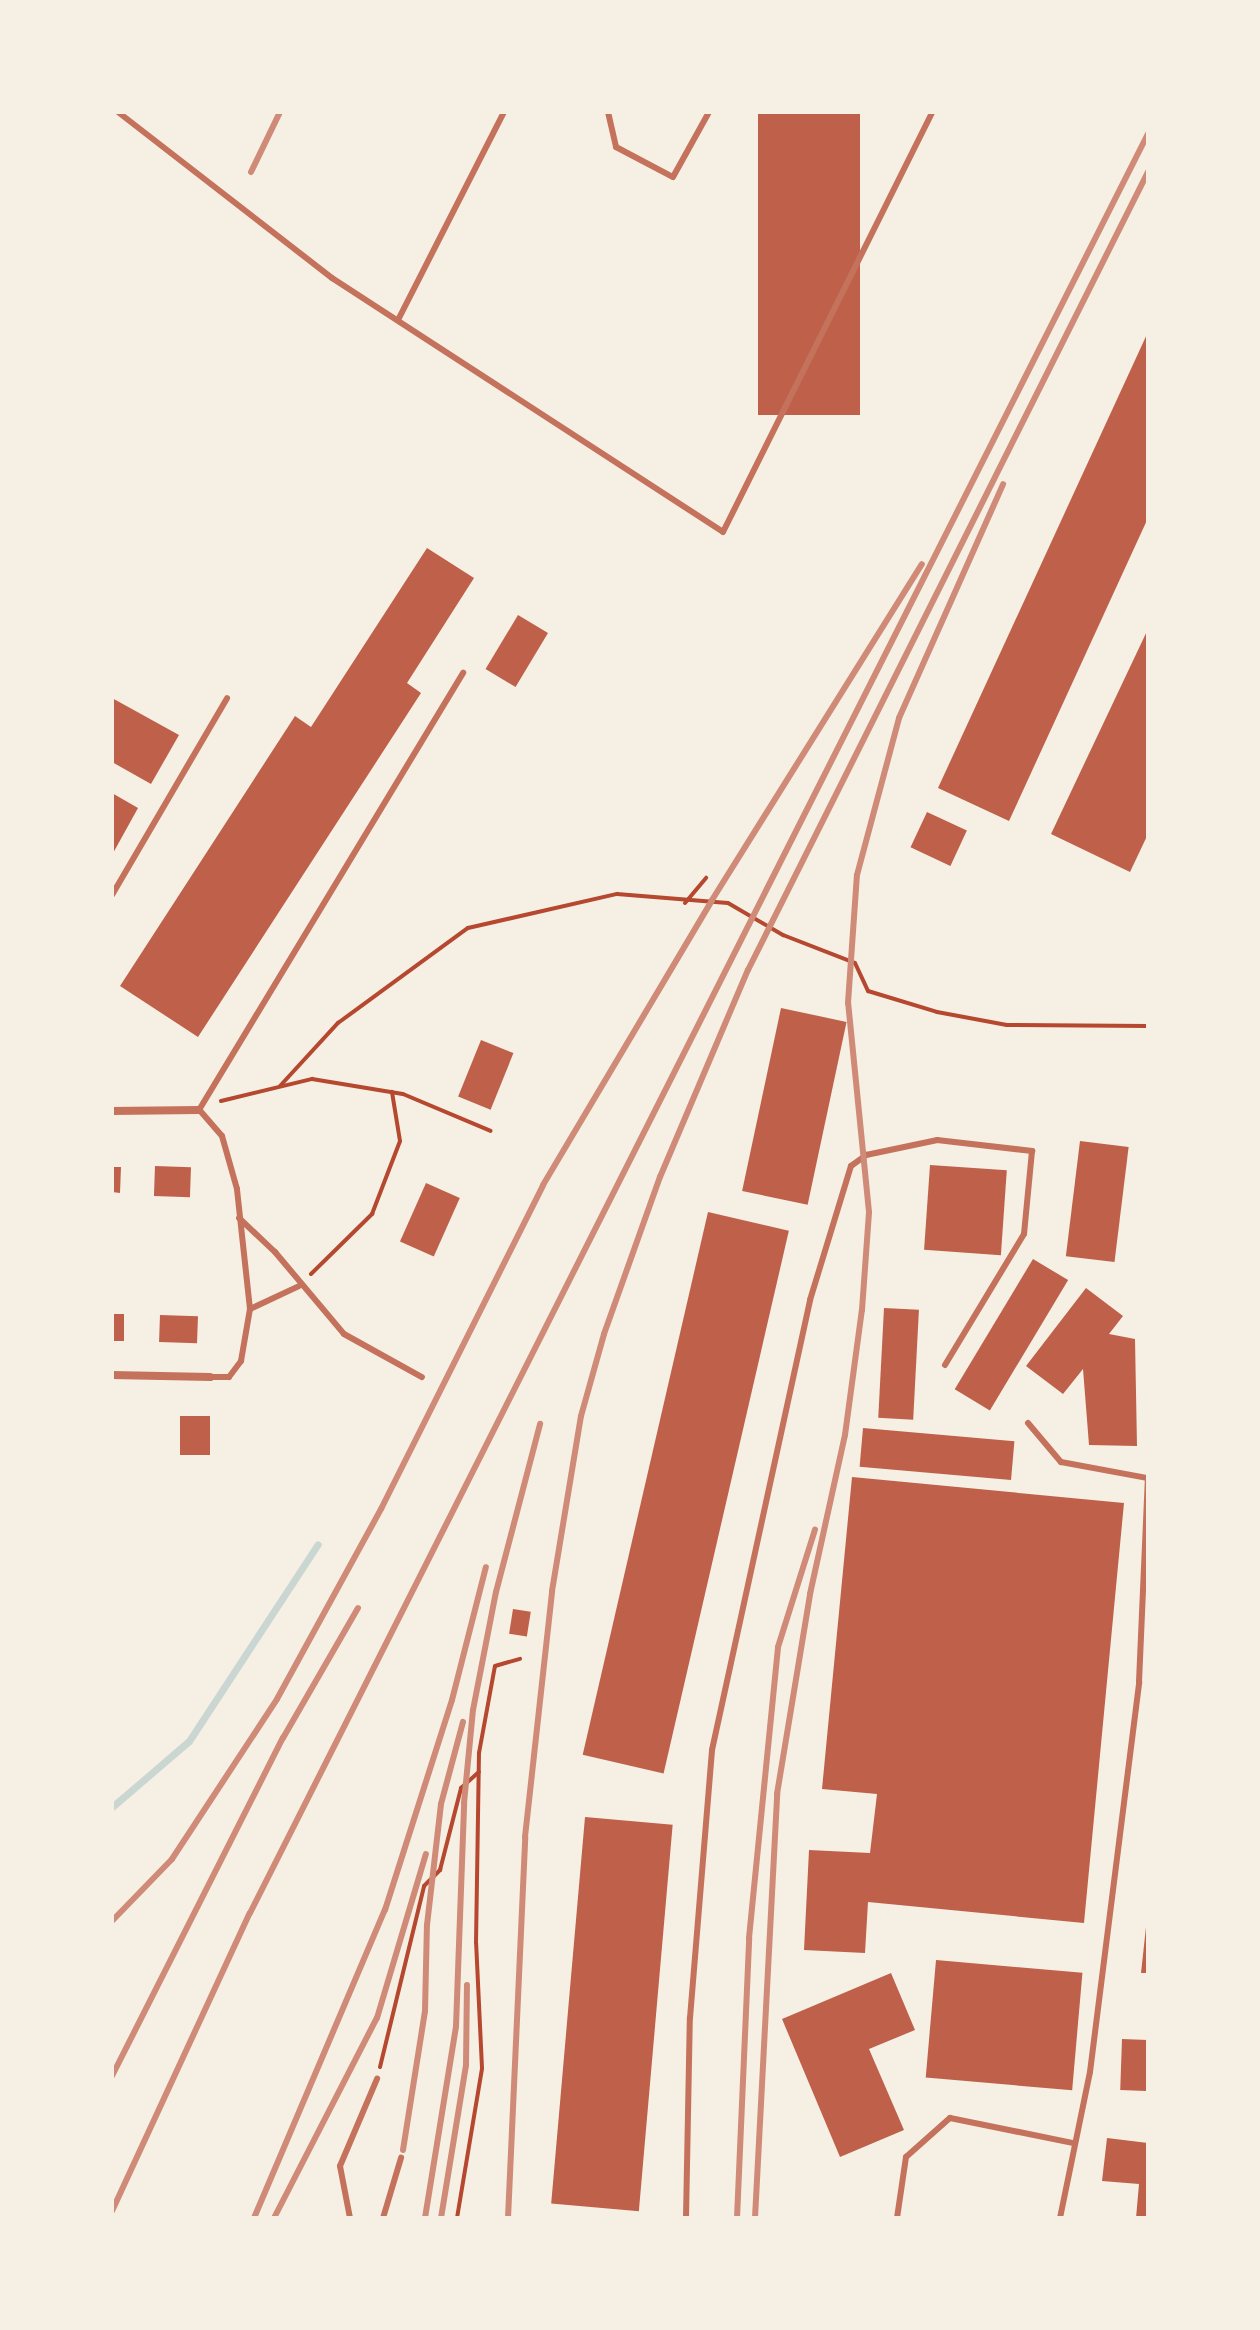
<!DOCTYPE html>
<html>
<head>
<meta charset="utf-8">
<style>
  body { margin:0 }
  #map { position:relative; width:1260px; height:2330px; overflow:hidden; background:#f6efe4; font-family:"Noto Sans",sans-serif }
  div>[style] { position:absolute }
  .stream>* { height:7px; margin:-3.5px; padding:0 3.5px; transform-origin:3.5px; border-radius:3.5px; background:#c9d6d2 }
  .building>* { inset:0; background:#bf614a; transform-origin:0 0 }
  .path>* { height:4px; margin:-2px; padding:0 2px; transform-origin:2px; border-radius:2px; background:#b5482f }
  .service>* { height:6px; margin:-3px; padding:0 3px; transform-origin:3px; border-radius:3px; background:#c5725c }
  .minor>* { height:8px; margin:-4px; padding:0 4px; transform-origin:4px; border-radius:4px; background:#c5725c }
  .rail>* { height:6px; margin:-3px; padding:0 3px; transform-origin:3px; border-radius:3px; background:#cf8b77 }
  span { translate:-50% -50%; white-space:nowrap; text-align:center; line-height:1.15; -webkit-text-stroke:6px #f6efe4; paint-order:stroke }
  .frame { position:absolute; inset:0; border:114px solid #f6efe4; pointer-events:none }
</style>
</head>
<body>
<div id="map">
  <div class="stream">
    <i style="left:112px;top:1807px;width:101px;rotate:-40.6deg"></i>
    <i style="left:189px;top:1741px;width:235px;rotate:-56.8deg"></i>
  </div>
  <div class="building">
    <i style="left:758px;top:112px;width:102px;height:303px"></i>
    <i style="clip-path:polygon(1148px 332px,1148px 518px,1009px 821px,938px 788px)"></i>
    <i style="clip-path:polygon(427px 548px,474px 578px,407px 683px,421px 693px,198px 1037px,120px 986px,295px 716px,311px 727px)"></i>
    <i style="left:518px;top:615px;width:35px;height:63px;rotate:31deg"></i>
    <i style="clip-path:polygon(1148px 629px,1148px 834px,1130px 872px,1051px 834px)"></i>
    <i style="clip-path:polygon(112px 698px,179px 735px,151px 784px,112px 762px)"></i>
    <i style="clip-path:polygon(112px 793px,138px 808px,112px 855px)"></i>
    <i style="left:927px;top:812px;width:44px;height:39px;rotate:25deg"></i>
    <i style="left:781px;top:1008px;width:67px;height:187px;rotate:12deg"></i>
    <i style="left:481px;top:1040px;width:35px;height:61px;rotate:22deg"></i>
    <i style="left:1080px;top:1141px;width:49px;height:116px;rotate:7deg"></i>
    <i style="left:930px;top:1165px;width:77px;height:85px;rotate:4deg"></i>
    <i style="left:155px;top:1166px;width:36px;height:30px;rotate:2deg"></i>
    <i style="clip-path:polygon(112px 1167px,121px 1167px,120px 1193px,112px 1192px)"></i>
    <i style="left:426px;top:1183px;width:37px;height:64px;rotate:24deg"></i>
    <i style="left:708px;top:1212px;width:83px;height:557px;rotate:13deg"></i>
    <i style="left:1033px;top:1259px;width:41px;height:152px;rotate:31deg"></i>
    <i style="clip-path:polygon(1086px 1288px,1123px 1316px,1109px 1334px,1135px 1339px,1137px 1446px,1089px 1445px,1083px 1369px,1063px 1394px,1026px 1366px)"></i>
    <i style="left:884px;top:1308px;width:35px;height:110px;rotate:3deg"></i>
    <i style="left:112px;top:1314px;width:12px;height:27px"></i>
    <i style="left:160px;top:1315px;width:38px;height:27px;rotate:2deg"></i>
    <i style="left:180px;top:1416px;width:30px;height:39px"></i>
    <i style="left:863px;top:1428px;width:152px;height:39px;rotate:5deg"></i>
    <i style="clip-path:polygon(852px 1477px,1124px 1503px,1084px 1923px,868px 1902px,865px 1953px,804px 1950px,809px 1850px,870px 1853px,877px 1794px,822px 1789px)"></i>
    <i style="left:513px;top:1609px;width:18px;height:25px;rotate:9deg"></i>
    <i style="left:585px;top:1817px;width:88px;height:388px;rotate:5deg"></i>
    <i style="clip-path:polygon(1146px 1927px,1148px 1927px,1148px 1973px,1141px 1973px)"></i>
    <i style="left:936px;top:1960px;width:147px;height:118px;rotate:5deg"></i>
    <i style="clip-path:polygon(891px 1973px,915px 2030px,869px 2049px,904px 2130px,840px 2157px,782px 2019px)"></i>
    <i style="left:1122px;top:2039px;width:26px;height:51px;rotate:2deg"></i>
    <i style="clip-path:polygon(1107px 2138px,1148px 2143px,1148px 2218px,1136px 2218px,1139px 2184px,1102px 2181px)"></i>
  </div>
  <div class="path">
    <i style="left:685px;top:903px;width:33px;rotate:-50deg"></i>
    <i style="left:280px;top:1086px;width:86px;rotate:-47.4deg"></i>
    <i style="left:338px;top:1023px;width:161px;rotate:-36.2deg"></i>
    <i style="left:468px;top:928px;width:153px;rotate:-12.9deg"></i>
    <i style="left:617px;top:894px;width:111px;rotate:4.6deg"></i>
    <i style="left:728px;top:903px;width:64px;rotate:30.2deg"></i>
    <i style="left:783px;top:935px;width:77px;rotate:21.3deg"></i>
    <i style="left:855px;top:963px;width:31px;rotate:65deg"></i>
    <i style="left:868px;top:991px;width:72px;rotate:16.9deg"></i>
    <i style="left:937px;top:1012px;width:71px;rotate:10.5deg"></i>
    <i style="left:1007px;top:1025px;width:141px;rotate:0.4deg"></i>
    <i style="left:221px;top:1101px;width:94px;rotate:-13.6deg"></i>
    <i style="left:312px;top:1079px;width:92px;rotate:9.4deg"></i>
    <i style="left:403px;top:1094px;width:95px;rotate:22.8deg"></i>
    <i style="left:311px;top:1274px;width:86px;rotate:-44.5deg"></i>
    <i style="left:372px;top:1214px;width:78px;rotate:-69deg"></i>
    <i style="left:400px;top:1141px;width:50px;rotate:-99.3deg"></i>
    <i style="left:380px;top:2067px;width:186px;rotate:-76.3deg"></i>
    <i style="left:424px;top:1886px;width:23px;rotate:-45deg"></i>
    <i style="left:440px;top:1870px;width:85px;rotate:-75.6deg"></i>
    <i style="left:461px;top:1788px;width:24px;rotate:-42deg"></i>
    <i style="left:457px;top:2218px;width:152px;rotate:-80.5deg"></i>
    <i style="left:482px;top:2068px;width:125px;rotate:-92.7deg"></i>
    <i style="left:476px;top:1943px;width:190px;rotate:-89.1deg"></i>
    <i style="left:479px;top:1753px;width:88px;rotate:-79.6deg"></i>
    <i style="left:495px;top:1666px;width:26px;rotate:-16deg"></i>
  </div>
  <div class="service">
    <i style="left:118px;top:112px;width:271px;rotate:37.8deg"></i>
    <i style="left:332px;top:278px;width:466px;rotate:33deg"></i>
    <i style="left:723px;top:532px;width:469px;rotate:-63.5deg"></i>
    <i style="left:608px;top:112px;width:36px;rotate:77deg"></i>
    <i style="left:616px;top:147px;width:64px;rotate:27.8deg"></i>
    <i style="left:673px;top:177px;width:74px;rotate:-61deg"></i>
    <i style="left:398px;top:320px;width:233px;rotate:-63deg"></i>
    <i style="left:112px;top:895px;width:228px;rotate:-59.7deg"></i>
    <i style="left:239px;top:1218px;width:50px;rotate:43.4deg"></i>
    <i style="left:275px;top:1252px;width:107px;rotate:49.9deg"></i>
    <i style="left:344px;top:1334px;width:89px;rotate:28.9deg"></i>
    <i style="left:250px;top:1309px;width:121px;rotate:-96.2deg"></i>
    <i style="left:237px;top:1189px;width:55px;rotate:-105.8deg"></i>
    <i style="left:222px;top:1136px;width:35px;rotate:-131deg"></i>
    <i style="left:199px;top:1110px;width:511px;rotate:-58.86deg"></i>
    <i style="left:210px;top:1377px;width:19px"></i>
    <i style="left:229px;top:1377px;width:20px;rotate:-53deg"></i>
    <i style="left:241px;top:1361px;width:53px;rotate:-80.2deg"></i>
    <i style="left:250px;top:1309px;width:54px;rotate:-25.1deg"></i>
    <i style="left:1028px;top:1423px;width:51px;rotate:49.8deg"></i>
    <i style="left:1061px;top:1462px;width:87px;rotate:10.5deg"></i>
    <i style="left:350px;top:2218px;width:53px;rotate:-100.9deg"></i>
    <i style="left:340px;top:2166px;width:95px;rotate:-67deg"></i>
    <i style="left:383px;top:2218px;width:63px;rotate:-73.3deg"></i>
    <i style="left:686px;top:2218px;width:200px;rotate:-88.9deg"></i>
    <i style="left:690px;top:2018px;width:269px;rotate:-85.3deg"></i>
    <i style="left:712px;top:1750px;width:461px;rotate:-77.7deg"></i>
    <i style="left:810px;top:1300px;width:140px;rotate:-73deg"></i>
    <i style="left:851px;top:1166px;width:19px;rotate:-36deg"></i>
    <i style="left:866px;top:1155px;width:73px;rotate:-11.9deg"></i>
    <i style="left:937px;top:1140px;width:96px;rotate:6.6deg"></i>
    <i style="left:1032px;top:1151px;width:83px;rotate:95.5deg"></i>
    <i style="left:1024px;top:1234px;width:153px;rotate:121.1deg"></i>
    <i style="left:897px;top:2218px;width:62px;rotate:-81.6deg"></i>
    <i style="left:906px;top:2157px;width:59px;rotate:-41.6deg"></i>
    <i style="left:950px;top:2118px;width:126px;rotate:11.5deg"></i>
    <i style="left:1060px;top:2218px;width:149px;rotate:-78.4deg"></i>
    <i style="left:1090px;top:2072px;width:393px;rotate:-82.8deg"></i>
    <i style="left:1139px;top:1682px;width:204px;rotate:-87.5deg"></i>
  </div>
  <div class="minor">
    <i style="left:112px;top:1111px;width:87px;rotate:-0.7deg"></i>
    <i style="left:112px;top:1375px;width:98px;rotate:1.2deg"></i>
  </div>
  <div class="rail">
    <i style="left:251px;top:172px;width:67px;rotate:-64.2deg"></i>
    <i style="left:112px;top:1921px;width:86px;rotate:-45.9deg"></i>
    <i style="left:172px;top:1859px;width:191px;rotate:-56.7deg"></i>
    <i style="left:277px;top:1699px;width:217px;rotate:-61.3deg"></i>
    <i style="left:381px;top:1509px;width:362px;rotate:-63.4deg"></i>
    <i style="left:543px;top:1185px;width:331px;rotate:-59.3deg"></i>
    <i style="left:712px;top:900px;width:396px;rotate:-58deg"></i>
    <i style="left:112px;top:2076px;width:379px;rotate:-63.2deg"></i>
    <i style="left:283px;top:1738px;width:150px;rotate:-60deg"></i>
    <i style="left:403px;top:2150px;width:141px;rotate:-81deg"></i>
    <i style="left:425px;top:2011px;width:86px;rotate:-88.7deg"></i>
    <i style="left:427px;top:1925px;width:122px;rotate:-83.4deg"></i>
    <i style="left:441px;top:1804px;width:85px;rotate:-75deg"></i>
    <i style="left:112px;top:2211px;width:328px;rotate:-65.2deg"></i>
    <i style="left:250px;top:1913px;width:1993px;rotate:-63.22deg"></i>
    <i style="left:254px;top:2218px;width:335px;rotate:-67deg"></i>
    <i style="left:385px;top:1910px;width:220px;rotate:-72.3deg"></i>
    <i style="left:452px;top:1700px;width:137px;rotate:-75.7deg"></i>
    <i style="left:274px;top:2218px;width:225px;rotate:-62.8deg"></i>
    <i style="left:377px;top:2018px;width:171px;rotate:-73.4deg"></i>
    <i style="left:425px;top:2218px;width:194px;rotate:-80.8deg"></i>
    <i style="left:456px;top:2026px;width:223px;rotate:-87.9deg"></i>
    <i style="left:464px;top:1803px;width:93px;rotate:-84.5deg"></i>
    <i style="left:473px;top:1710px;width:120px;rotate:-79deg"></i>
    <i style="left:496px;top:1592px;width:174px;rotate:-75.3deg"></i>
    <i style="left:441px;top:2218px;width:155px;rotate:-80.7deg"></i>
    <i style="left:466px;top:2065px;width:80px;rotate:-89.3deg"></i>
    <i style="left:508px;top:2218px;width:381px;rotate:-87.4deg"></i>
    <i style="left:525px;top:1837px;width:247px;rotate:-83.7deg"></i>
    <i style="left:552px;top:1591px;width:177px;rotate:-80.6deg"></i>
    <i style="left:581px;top:1416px;width:85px;rotate:-74.3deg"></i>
    <i style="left:604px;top:1334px;width:167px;rotate:-70.4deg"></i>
    <i style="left:660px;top:1177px;width:225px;rotate:-67deg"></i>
    <i style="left:748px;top:970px;width:893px;rotate:-63.38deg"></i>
    <i style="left:737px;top:2218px;width:280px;rotate:-87.5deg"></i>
    <i style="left:749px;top:1938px;width:292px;rotate:-84.3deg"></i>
    <i style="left:778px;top:1647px;width:123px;rotate:-72.5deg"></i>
    <i style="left:755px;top:2218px;width:425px;rotate:-87deg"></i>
    <i style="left:777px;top:1794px;width:203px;rotate:-80.6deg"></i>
    <i style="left:810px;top:1594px;width:163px;rotate:-77.6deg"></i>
    <i style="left:845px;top:1435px;width:126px;rotate:-82.3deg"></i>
    <i style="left:862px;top:1310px;width:98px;rotate:-85.9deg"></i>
    <i style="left:869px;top:1212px;width:210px;rotate:-95.7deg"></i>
    <i style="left:848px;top:1003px;width:128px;rotate:-86deg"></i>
    <i style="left:857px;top:875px;width:163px;rotate:-75deg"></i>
    <i style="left:899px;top:718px;width:256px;rotate:-66deg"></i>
  </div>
  <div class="frame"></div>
</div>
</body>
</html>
